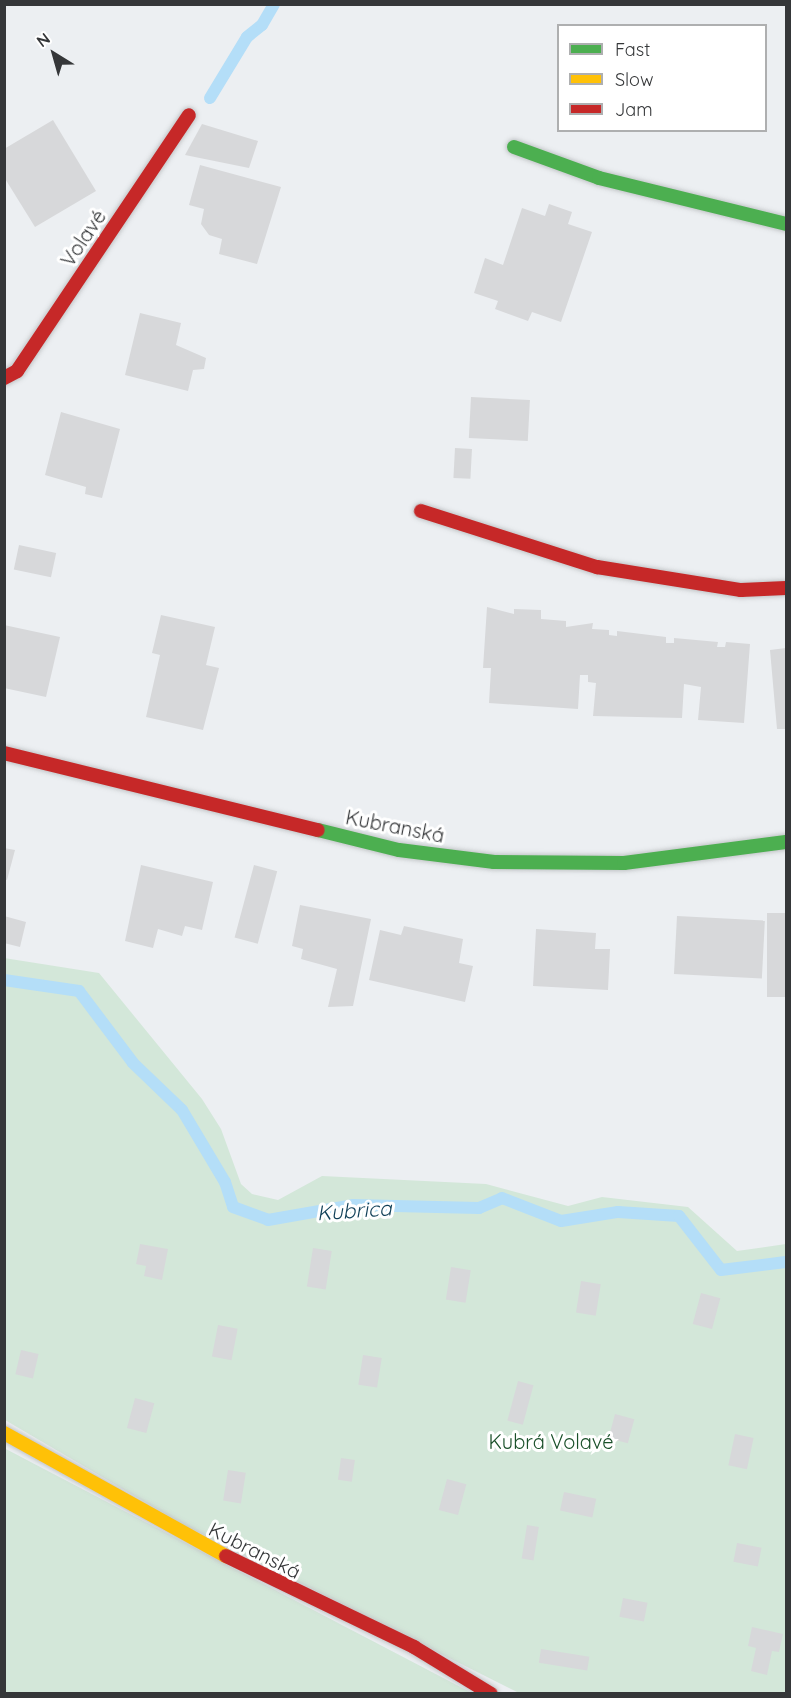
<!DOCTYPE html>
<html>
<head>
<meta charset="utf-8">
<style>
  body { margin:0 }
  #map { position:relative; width:791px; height:1698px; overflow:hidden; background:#eceff2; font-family:Quicksand,sans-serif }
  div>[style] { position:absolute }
  .green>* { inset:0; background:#d3e7d9 }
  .stream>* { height:12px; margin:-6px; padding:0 6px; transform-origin:6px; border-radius:6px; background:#b4def8 }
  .building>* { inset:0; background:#d7d8da; transform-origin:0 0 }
  .roads { filter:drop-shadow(0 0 2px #c3c6c8) drop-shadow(0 0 2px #c3c6c8) }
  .fast>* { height:14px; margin:-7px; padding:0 7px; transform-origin:7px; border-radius:7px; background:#4caf50 }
  .slow>* { height:14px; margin:-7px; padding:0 7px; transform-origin:7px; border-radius:7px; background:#ffc107 }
  .jam>* { height:14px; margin:-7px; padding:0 7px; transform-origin:7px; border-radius:7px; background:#c62828 }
  span { translate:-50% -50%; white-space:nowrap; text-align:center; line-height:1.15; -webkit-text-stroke:6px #fff; paint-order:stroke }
  .street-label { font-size:20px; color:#353739 }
  .park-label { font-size:20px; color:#195029 }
  .water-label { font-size:21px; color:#0f3f57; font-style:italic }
  .frame { position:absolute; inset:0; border:6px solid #353739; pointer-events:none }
  .legend { position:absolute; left:557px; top:24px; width:210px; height:108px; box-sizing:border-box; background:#fff; border:2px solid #aeafb0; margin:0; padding:8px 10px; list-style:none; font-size:18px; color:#353739 }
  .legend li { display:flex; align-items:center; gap:12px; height:30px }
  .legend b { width:30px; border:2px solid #aeafb0 }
  .north { position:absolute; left:24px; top:24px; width:60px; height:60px; -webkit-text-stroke:4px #fff; paint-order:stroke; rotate:323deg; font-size:16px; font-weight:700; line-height:24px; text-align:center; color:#353739 }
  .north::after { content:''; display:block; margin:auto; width:21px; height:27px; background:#353739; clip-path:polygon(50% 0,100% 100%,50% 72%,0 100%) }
</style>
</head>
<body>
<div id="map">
  <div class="green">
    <i style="clip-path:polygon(4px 958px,99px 973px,202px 1099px,221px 1129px,241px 1184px,252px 1194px,278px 1200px,322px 1176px,486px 1184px,568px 1206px,602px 1197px,688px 1207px,737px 1251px,786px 1244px,786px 1693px,519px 1693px,186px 1526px,5px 1420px)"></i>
    <i style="clip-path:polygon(4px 1448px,472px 1693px,5px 1693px)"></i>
  </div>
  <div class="stream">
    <i style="left:210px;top:98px;width:71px;rotate:-58.8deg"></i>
    <i style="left:247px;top:37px;width:19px;rotate:-39deg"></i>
    <i style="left:262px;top:25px;width:24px;rotate:-60deg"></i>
    <i style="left:4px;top:980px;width:76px;rotate:8.3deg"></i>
    <i style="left:79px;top:991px;width:90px;rotate:53.1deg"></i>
    <i style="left:133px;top:1063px;width:68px;rotate:43.8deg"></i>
    <i style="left:182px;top:1110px;width:84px;rotate:59.2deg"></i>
    <i style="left:225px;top:1182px;width:26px;rotate:72deg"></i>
    <i style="left:233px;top:1207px;width:37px;rotate:20deg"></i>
    <i style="left:268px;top:1220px;width:86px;rotate:-10deg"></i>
    <i style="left:353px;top:1205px;width:126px;rotate:1.4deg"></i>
    <i style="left:479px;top:1208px;width:25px;rotate:-23deg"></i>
    <i style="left:502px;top:1198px;width:63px;rotate:21.3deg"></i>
    <i style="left:561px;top:1221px;width:58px;rotate:-9deg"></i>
    <i style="left:618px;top:1212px;width:61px;rotate:3.8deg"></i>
    <i style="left:679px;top:1216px;width:68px;rotate:52.1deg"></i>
    <i style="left:721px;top:1270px;width:65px;rotate:-7deg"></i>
  </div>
  <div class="building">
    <i style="clip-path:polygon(53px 120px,96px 191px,35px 227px,4px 177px,4px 149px)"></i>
    <i style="clip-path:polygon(202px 124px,258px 141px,249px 168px,185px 155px)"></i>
    <i style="clip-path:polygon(200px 165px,281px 187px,257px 264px,219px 254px,222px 239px,209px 235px,201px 224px,204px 209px,189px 205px)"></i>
    <i style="clip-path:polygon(549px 204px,572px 212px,568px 224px,592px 232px,561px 322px,532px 312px,528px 321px,495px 309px,498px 301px,474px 293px,485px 258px,503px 265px,522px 208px,545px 216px)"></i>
    <i style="clip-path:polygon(140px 313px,181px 323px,176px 345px,206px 358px,204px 369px,193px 370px,188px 391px,125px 375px)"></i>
    <i style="left:471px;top:397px;width:59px;height:41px;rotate:3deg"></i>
    <i style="clip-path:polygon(61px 412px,120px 429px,102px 498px,85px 494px,86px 487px,45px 475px)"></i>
    <i style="left:455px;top:448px;width:17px;height:30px;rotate:3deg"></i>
    <i style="left:19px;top:545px;width:38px;height:25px;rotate:12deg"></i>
    <i style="clip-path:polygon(487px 607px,514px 614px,514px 609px,541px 610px,541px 619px,566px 621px,566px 627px,593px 623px,592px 629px,609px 630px,609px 635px,617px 636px,617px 631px,666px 637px,666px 643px,674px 643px,674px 638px,718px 642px,717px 647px,725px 647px,726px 642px,750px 644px,744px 723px,698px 720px,701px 687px,684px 684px,682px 718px,593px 716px,596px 683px,588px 682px,588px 675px,580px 675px,578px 709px,489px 703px,491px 668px,483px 668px)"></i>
    <i style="clip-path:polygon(161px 615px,215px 627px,206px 665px,219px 668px,203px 730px,146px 717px,160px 655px,152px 653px)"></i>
    <i style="clip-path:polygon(4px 625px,60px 637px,46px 697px,4px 688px)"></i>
    <i style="clip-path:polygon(786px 648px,786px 729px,777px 729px,770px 650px)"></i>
    <i style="clip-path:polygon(4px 848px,15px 850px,7px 880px,4px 879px)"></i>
    <i style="clip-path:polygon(141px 865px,213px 882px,202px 930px,185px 926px,182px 936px,158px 929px,153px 948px,125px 941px)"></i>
    <i style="left:254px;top:865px;width:24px;height:75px;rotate:15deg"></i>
    <i style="clip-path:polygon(300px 905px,371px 919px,353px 1006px,328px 1007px,337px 969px,301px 959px,303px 949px,292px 946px)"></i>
    <i style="left:767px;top:913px;width:19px;height:84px"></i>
    <i style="clip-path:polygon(4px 916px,26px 922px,20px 947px,4px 943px)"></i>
    <i style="left:677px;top:916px;width:88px;height:58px;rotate:3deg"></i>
    <i style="clip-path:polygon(404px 926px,463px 939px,459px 963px,473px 966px,465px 1002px,369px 980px,380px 930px,401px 935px)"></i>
    <i style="clip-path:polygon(536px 929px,596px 933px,595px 949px,610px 949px,608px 990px,533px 986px)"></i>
    <i style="clip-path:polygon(140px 1244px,168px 1249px,162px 1280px,144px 1276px,146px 1266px,136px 1264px)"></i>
    <i style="left:313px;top:1248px;width:19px;height:39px;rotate:9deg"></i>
    <i style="left:451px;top:1267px;width:20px;height:33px;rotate:9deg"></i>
    <i style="left:581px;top:1281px;width:20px;height:32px;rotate:9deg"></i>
    <i style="left:701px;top:1293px;width:20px;height:32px;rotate:15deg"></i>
    <i style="left:218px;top:1325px;width:20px;height:32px;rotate:11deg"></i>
    <i style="left:21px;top:1350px;width:18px;height:25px;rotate:13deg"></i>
    <i style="left:363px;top:1355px;width:19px;height:30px;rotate:9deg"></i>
    <i style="left:518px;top:1381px;width:16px;height:41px;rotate:15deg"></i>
    <i style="left:135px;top:1398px;width:20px;height:31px;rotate:15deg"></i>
    <i style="left:615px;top:1414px;width:20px;height:25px;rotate:15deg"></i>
    <i style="left:735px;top:1434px;width:19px;height:32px;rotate:12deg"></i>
    <i style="left:341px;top:1458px;width:14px;height:22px;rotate:8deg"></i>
    <i style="left:228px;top:1470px;width:18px;height:31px;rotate:9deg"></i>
    <i style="left:447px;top:1479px;width:20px;height:32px;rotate:15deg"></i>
    <i style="left:564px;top:1492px;width:33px;height:19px;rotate:12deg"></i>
    <i style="left:527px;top:1525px;width:12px;height:34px;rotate:9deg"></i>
    <i style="left:737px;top:1543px;width:25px;height:19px;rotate:11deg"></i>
    <i style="left:623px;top:1598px;width:25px;height:19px;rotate:11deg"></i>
    <i style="clip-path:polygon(752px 1627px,783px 1634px,779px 1652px,772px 1651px,767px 1675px,751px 1671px,756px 1648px,748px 1646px)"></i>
    <i style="left:541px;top:1649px;width:49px;height:14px;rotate:9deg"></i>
  </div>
  <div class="roads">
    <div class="fast">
      <i style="left:514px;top:147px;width:90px;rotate:20deg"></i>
      <i style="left:599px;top:178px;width:193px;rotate:13.8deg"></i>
      <i style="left:318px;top:830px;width:83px;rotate:13.9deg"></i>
      <i style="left:399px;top:850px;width:96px;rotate:7.2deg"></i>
      <i style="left:494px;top:862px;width:130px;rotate:0.4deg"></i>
      <i style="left:624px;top:863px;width:163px;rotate:-7.4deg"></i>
    </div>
    <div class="slow">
      <i style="left:4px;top:1433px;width:254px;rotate:29deg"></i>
    </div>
    <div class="jam">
      <i style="left:4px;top:378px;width:15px;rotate:-28deg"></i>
      <i style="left:17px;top:371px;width:308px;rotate:-56.1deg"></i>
      <i style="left:421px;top:511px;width:185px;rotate:17.7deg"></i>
      <i style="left:597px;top:567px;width:146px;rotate:9.1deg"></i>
      <i style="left:741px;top:590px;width:45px;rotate:-2.5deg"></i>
      <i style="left:4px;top:753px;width:323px;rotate:13.8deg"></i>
      <i style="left:226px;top:1556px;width:209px;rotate:25.8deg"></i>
      <i style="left:414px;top:1647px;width:90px;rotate:31.4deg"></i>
    </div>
  </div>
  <div class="street-label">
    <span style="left:83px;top:238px;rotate:-56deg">Volavé</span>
    <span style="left:395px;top:826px;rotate:11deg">Kubranská</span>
    <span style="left:255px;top:1550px;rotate:27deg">Kubranská</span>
  </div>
  <div class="park-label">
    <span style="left:551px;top:1441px">Kubrá Volavé</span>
  </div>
  <div class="water-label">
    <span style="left:354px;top:1210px;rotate:-4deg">Kubrica</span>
  </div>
  <div class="frame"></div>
  <ul class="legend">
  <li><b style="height:8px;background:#4caf50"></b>Fast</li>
  <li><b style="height:8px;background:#ffc107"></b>Slow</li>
  <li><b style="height:8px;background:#c62828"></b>Jam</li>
  </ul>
  <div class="north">N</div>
</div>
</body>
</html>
